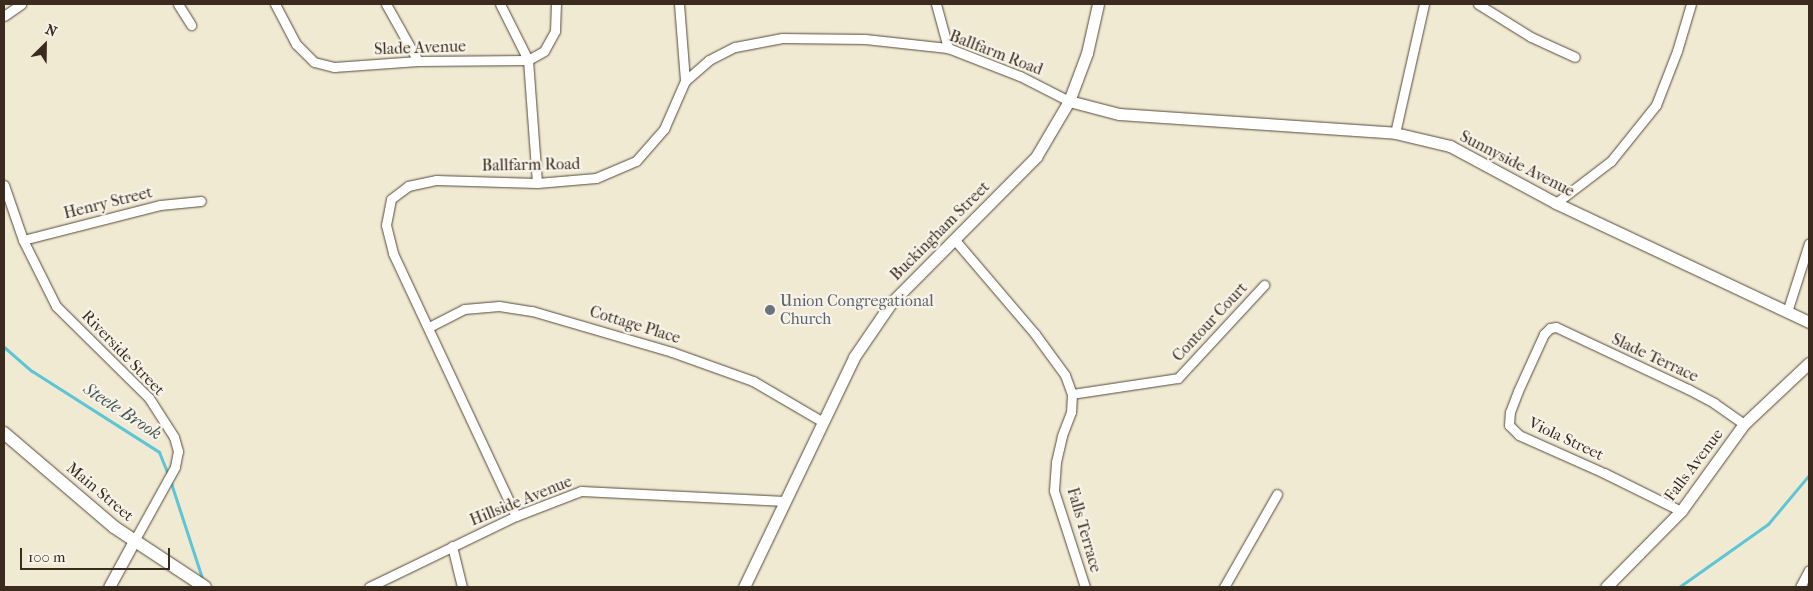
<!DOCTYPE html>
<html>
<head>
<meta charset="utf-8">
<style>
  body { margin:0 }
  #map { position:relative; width:1813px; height:591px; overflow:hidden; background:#f0ead3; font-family:"IM FELL French Canon",serif }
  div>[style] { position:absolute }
  .stream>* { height:3px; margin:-1.5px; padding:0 1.5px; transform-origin:1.5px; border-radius:1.5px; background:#5cc5d7 }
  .roads { filter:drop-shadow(0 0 1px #564739) drop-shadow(0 0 1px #564739) }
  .street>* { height:9px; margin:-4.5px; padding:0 4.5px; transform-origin:4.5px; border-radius:4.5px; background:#fff }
  .secondary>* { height:11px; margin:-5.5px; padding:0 5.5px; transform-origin:5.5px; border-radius:5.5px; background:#fff }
  .primary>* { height:12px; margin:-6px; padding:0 6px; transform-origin:6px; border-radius:6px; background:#fff }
  .dots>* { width:14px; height:14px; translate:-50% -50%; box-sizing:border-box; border:2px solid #f7f3e8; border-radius:50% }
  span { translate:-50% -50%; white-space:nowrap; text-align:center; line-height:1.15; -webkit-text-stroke:4.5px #f7f3e8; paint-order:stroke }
  .street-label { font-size:16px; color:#3b2a1e }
  .worship-label { font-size:16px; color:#5b616d }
  .left { translate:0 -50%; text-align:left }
  .water-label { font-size:18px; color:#455856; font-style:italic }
  .frame { position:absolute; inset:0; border:5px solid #3b2a1e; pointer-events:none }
  .north { position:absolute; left:20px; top:20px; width:50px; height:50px; -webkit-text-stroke:4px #f7f3e8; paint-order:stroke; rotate:23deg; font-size:14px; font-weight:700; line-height:20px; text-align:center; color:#3b2a1e }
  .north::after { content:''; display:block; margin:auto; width:18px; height:22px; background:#3b2a1e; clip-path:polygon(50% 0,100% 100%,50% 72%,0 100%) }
  .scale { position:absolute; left:20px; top:548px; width:150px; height:22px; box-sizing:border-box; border:2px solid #3b2a1e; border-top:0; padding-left:6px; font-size:15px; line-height:18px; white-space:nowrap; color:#3b2a1e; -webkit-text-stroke:4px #f7f3e8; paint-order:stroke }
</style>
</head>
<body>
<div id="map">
  <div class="stream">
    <i style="left:4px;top:347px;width:37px;rotate:41deg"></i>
    <i style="left:32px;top:371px;width:151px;rotate:32.5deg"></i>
    <i style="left:159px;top:452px;width:24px;rotate:68deg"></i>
    <i style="left:170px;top:480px;width:106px;rotate:71.9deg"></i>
    <i style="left:1679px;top:587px;width:109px;rotate:-35.3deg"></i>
    <i style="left:1768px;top:524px;width:64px;rotate:-50.1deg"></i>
  </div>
  <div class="roads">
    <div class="street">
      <i style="left:178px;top:4px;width:25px;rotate:58deg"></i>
      <i style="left:275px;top:4px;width:45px;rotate:62.3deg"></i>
      <i style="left:296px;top:44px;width:25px;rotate:45deg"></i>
      <i style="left:314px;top:62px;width:21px;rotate:14deg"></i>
      <i style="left:334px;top:67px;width:84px;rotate:-4.1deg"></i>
      <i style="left:418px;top:61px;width:110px;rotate:-0.5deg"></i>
      <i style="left:528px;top:60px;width:18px;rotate:-29deg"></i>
      <i style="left:544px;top:51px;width:23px;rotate:-61deg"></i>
      <i style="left:555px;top:31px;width:27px;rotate:-88deg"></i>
      <i style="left:386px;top:4px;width:65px;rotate:60.7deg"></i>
      <i style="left:500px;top:4px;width:63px;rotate:63.4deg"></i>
      <i style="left:528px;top:60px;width:123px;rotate:85.8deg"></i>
      <i style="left:679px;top:4px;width:77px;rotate:85.5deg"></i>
      <i style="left:936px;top:4px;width:46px;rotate:74.7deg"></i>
      <i style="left:1478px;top:4px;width:62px;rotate:31.9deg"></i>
      <i style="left:1531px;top:37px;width:48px;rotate:24.4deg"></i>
      <i style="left:4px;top:16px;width:21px;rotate:-35deg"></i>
      <i style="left:1395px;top:133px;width:132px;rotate:-77.3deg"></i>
      <i style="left:4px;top:185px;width:58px;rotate:70.9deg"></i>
      <i style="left:23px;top:240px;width:74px;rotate:63.4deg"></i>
      <i style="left:56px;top:306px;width:131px;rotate:44.7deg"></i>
      <i style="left:149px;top:398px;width:46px;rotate:57.3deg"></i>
      <i style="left:174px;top:437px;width:15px;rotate:74deg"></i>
      <i style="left:178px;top:451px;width:16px;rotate:101deg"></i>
      <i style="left:175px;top:467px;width:85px;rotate:119deg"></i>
      <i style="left:1556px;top:203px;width:69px;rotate:-37.4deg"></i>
      <i style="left:1611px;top:161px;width:72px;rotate:-51.2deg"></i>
      <i style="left:1656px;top:105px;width:58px;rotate:-68.7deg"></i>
      <i style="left:1677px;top:51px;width:49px;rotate:-73.4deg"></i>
      <i style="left:954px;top:239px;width:125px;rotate:49.5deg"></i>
      <i style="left:1035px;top:334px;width:51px;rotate:53.8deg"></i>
      <i style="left:1065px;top:375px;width:20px;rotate:70deg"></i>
      <i style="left:1072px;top:394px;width:18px;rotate:93deg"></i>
      <i style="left:1071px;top:412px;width:26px;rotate:111deg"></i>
      <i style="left:1062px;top:436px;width:27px;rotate:103deg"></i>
      <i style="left:1056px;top:462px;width:29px;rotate:94deg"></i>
      <i style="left:1054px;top:491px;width:101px;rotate:72.1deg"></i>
      <i style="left:23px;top:240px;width:141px;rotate:-14.3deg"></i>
      <i style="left:160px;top:205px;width:41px;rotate:-5.6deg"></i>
      <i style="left:1787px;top:312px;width:72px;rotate:-72.3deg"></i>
      <i style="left:429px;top:327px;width:39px;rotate:-27deg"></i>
      <i style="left:464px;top:309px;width:35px;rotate:-5deg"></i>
      <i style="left:499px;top:306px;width:33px;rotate:9deg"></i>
      <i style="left:532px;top:311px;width:146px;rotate:16.3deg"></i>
      <i style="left:672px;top:352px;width:86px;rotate:19.7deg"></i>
      <i style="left:753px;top:381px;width:81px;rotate:30.4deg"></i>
      <i style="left:1072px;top:394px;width:107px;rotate:-8.6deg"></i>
      <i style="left:1178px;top:378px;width:127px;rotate:-47.2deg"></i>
      <i style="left:1681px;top:511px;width:86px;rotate:-153.7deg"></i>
      <i style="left:1604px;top:473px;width:93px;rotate:-155.9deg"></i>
      <i style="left:1519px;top:435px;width:14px;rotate:-135deg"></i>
      <i style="left:1509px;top:425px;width:13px;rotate:-86deg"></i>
      <i style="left:1510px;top:412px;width:22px;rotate:-69deg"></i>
      <i style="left:1518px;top:391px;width:63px;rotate:-65.5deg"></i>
      <i style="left:1544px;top:334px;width:8px;rotate:-45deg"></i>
      <i style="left:1550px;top:328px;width:6px;rotate:-9deg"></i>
      <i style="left:1556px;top:327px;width:146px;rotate:25.2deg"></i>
      <i style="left:1688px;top:389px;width:30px;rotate:28deg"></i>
      <i style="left:1714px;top:403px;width:37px;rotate:35deg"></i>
      <i style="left:516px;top:516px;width:290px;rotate:-115.1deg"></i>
      <i style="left:393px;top:253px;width:29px;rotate:-104deg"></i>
      <i style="left:386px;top:225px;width:26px;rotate:-79deg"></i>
      <i style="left:391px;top:199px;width:21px;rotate:-37deg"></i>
      <i style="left:408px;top:186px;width:29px;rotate:-12deg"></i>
      <i style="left:436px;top:180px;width:101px;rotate:1.7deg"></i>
      <i style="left:537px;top:183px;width:59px;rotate:-4.8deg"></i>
      <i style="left:596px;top:178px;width:43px;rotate:-23deg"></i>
      <i style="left:636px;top:161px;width:43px;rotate:-48.8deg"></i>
      <i style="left:664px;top:129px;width:52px;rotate:-66.4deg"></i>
      <i style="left:685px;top:81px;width:32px;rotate:-41deg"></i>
      <i style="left:709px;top:60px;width:29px;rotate:-27deg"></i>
      <i style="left:735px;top:47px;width:48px;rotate:-10.8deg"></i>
      <i style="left:782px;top:38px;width:83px;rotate:0.7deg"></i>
      <i style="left:865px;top:39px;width:83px;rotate:6.2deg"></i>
      <i style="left:948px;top:48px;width:77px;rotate:21.3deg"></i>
      <i style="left:1020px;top:76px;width:55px;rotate:27deg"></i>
      <i style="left:452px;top:546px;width:42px;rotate:76.3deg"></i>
      <i style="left:369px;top:587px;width:163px;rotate:-25.8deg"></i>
      <i style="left:516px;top:516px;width:70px;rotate:-21deg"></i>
      <i style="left:581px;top:491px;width:205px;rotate:2.8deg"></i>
      <i style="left:1224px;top:587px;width:107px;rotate:-60.3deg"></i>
      <i style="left:1800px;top:587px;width:19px;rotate:-62deg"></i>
    </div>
    <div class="secondary">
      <i style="left:1069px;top:101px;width:52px;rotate:14.6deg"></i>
      <i style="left:1119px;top:114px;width:277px;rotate:3.9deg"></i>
      <i style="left:1395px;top:133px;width:57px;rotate:13.3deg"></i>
      <i style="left:1450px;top:146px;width:120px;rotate:28.3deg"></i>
      <i style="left:1556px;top:203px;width:280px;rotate:25.2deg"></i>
      <i style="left:109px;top:587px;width:52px;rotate:-61.5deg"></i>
      <i style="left:744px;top:587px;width:255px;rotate:-64.4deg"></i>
      <i style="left:854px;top:357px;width:65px;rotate:-55.6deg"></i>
      <i style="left:891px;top:303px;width:206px;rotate:-45.2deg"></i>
      <i style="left:1036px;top:157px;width:65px;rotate:-59.5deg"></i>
      <i style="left:1069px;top:101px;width:51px;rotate:-69.4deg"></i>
      <i style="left:1087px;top:53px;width:50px;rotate:-77.3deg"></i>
      <i style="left:1606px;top:587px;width:107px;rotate:-45.4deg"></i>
      <i style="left:1681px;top:511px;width:107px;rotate:-54.1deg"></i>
      <i style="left:1744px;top:424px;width:89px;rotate:-43.2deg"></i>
    </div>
    <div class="primary">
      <i style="left:4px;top:433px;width:145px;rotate:40.5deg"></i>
      <i style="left:114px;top:527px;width:109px;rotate:33.4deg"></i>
    </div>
  </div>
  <div class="dots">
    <i style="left:770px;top:310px;background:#6b7280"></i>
  </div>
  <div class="street-label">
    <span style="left:420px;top:48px;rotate:-2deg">Slade Avenue</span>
    <span style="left:996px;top:53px;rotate:21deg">Ballfarm Road</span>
    <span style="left:1517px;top:164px;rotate:27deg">Sunnyside Avenue</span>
    <span style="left:531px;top:165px;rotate:-1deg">Ballfarm Road</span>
    <span style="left:108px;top:203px;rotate:-14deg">Henry Street</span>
    <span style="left:940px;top:231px;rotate:-45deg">Buckingham Street</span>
    <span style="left:1210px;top:322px;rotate:-47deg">Contour Court</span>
    <span style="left:635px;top:325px;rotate:17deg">Cottage Place</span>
    <span style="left:123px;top:353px;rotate:46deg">Riverside Street</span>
    <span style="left:1655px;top:358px;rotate:25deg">Slade Terrace</span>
    <span style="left:1566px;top:439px;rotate:25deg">Viola Street</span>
    <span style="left:1694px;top:465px;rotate:-53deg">Falls Avenue</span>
    <span style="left:100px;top:492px;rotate:40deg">Main Street</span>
    <span style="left:521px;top:501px;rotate:-22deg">Hillside Avenue</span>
    <span style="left:1084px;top:530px;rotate:74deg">Falls Terrace</span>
  </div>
  <div class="worship-label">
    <span class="left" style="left:780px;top:310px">Union Congregational<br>Church</span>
  </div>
  <div class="water-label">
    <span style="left:122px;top:412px;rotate:33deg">Steele Brook</span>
  </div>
  <div class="frame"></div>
  <div class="north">N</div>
  <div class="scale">100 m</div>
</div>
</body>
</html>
